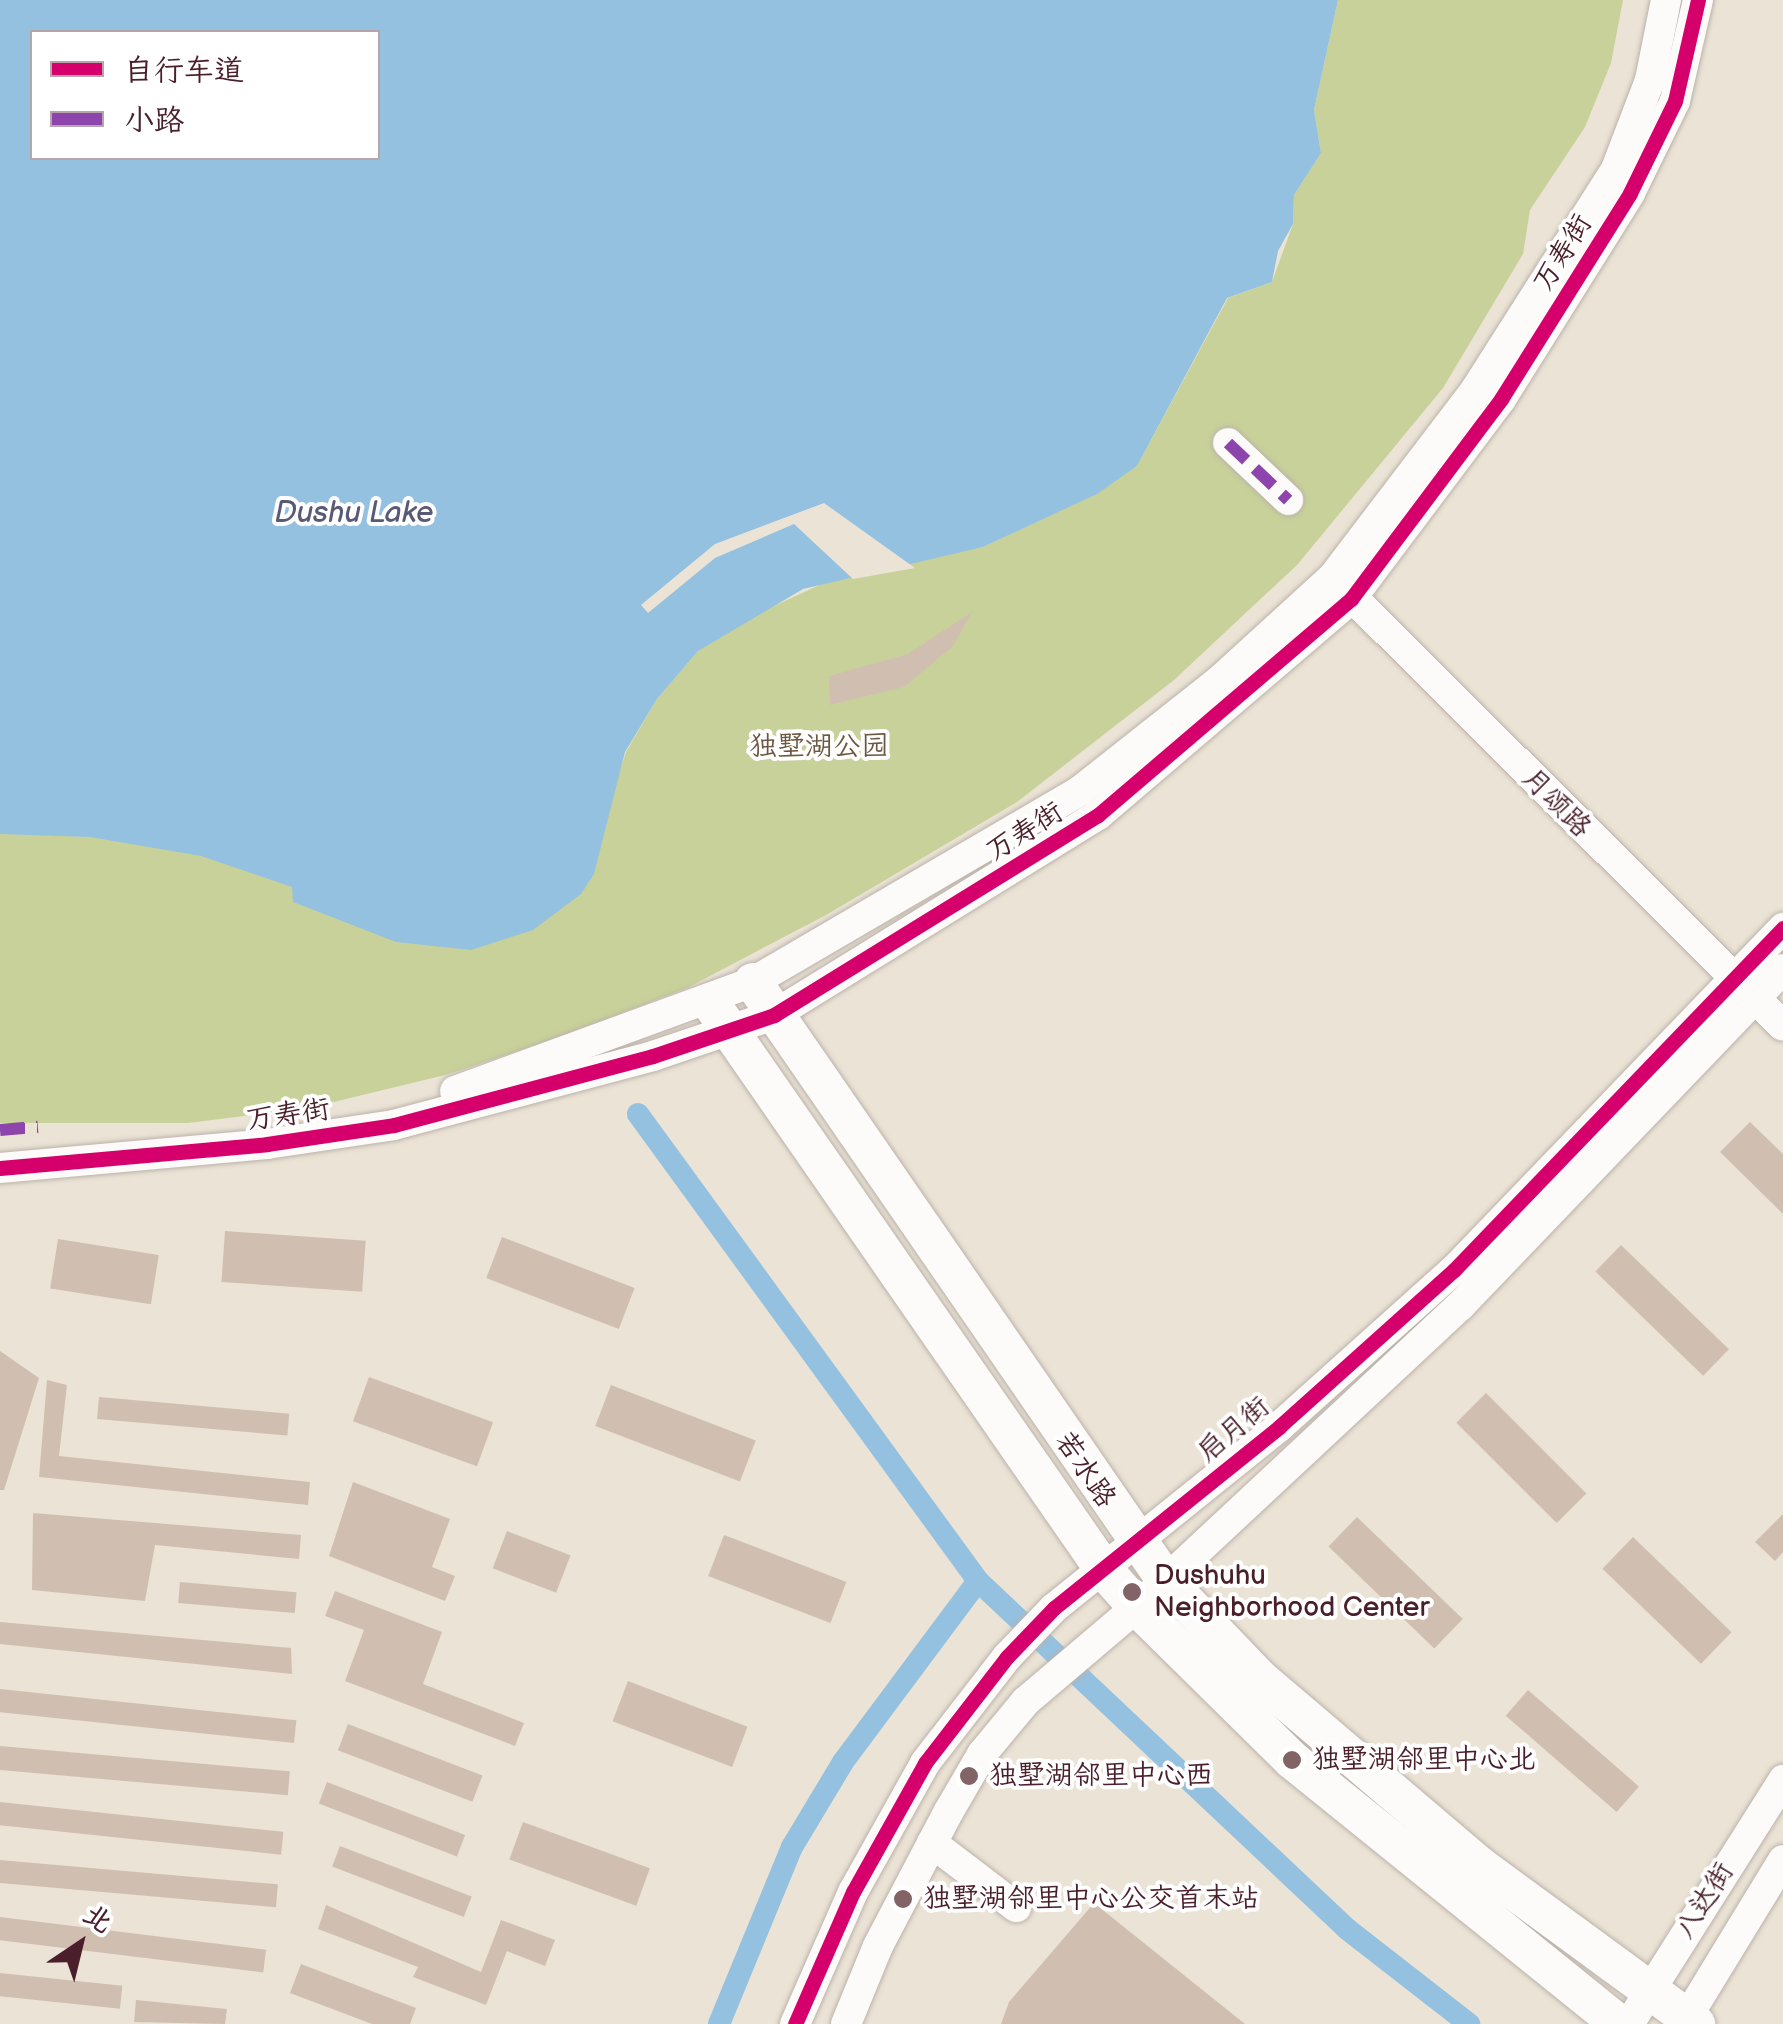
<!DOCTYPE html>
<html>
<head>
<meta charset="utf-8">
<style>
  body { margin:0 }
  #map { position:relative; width:1783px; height:2024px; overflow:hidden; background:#ebe3d5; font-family:"Balsamiq Sans","LXGW WenKai TC",sans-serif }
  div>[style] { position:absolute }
  .green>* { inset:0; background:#c8d199 }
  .water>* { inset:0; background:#94c1e0 }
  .pier>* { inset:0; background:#ebe3d5 }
  .canal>* { height:22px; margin:-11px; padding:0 11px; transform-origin:11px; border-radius:11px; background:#94c1e0 }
  .building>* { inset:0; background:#d0bfb1; transform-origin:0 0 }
  .roads { filter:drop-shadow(0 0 2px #bbb2aa) drop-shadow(0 0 2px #bbb2aa) }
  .minor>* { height:30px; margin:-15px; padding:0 15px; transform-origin:15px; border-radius:15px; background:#fcfbf9 }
  .major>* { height:38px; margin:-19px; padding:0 19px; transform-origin:19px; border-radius:19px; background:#fcfbf9 }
  .quiet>* { height:12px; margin-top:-6px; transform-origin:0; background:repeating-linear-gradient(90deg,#8e44ad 0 25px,transparent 0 37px) }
  .cycleway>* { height:15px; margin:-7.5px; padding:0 7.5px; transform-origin:7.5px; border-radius:7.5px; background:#d6006c }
  .dots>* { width:28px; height:28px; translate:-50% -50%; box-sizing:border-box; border:5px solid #fff; border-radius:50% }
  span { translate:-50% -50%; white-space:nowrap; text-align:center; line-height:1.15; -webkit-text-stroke:8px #fff; paint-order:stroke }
  .street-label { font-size:28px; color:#4a1f2b }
  .park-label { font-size:28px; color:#6c5840 }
  .poi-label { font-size:28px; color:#4a1f2b }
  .left { translate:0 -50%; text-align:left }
  .water-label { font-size:30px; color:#595a75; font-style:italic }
  .legend { position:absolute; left:30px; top:30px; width:350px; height:130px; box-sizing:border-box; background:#fff; border:2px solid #b7a5aa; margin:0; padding:12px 18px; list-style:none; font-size:30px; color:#4a1f2b }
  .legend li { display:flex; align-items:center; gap:20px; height:50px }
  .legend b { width:50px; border:2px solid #b7a5aa }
  .north { position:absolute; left:30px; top:1894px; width:100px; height:100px; -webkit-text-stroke:8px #fff; paint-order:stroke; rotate:35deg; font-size:28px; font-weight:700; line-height:40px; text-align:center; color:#4a1f2b }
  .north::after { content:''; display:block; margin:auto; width:35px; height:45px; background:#4a1f2b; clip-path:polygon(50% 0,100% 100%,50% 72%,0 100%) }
</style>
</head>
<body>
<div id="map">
  <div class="green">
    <i style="clip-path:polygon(1338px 0,1623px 0,1611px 63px,1585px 127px,1530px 210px,1523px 254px,1443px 388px,1297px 565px,1174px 680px,1017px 802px,826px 915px,687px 988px,556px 1038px,449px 1074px,309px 1108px,188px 1123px,0 1123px,0 824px,605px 815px,626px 752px,657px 699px,698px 651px,733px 625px,837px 577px,983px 547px,1096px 494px,1137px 466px,1228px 298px,1272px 282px,1293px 224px,1294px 195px,1321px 153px,1314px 110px)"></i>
  </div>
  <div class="water">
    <i style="clip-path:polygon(evenodd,0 0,1338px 0,1314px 110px,1321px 153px,1294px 195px,1293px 224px,1278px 251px,1272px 282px,1227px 298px,1137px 466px,1097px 494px,983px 547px,803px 589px,698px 651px,657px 699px,625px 752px,594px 874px,581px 894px,533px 930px,471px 950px,396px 942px,293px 902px,292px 887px,201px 856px,90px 837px,0 834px,0 0,32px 32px,378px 32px,378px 158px,32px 158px,32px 32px)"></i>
  </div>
  <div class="pier">
    <i style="clip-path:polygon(824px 503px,915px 568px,853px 579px,794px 524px,715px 558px,648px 613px,641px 605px,715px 544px)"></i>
  </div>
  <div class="canal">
    <i style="left:638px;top:1114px;width:578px;rotate:53.94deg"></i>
    <i style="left:978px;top:1581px;width:507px;rotate:43.32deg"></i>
    <i style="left:1347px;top:1929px;width:155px;rotate:37.9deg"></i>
    <i style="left:719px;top:2024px;width:191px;rotate:-67.6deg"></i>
    <i style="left:792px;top:1847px;width:99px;rotate:-59deg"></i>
    <i style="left:843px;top:1762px;width:226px;rotate:-53.3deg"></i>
  </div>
  <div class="building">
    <i style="clip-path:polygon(972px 612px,953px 646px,904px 687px,830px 705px,829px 676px,908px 654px)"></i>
    <i style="clip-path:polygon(1750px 1122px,1783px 1154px,1783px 1214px,1720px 1152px)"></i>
    <i style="left:225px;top:1231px;width:141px;height:51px;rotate:4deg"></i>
    <i style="left:502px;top:1237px;width:142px;height:44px;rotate:21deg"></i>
    <i style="left:58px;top:1239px;width:102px;height:50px;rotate:9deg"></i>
    <i style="left:1621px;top:1245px;width:150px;height:37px;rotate:44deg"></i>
    <i style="clip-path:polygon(0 1351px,39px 1378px,4px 1490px,0 1490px)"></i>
    <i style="left:369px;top:1377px;width:132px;height:47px;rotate:20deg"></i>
    <i style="clip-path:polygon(47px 1380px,67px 1385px,59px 1456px,310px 1482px,308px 1505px,39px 1477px)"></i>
    <i style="left:611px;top:1385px;width:155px;height:44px;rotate:21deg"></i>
    <i style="left:1486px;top:1393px;width:142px;height:42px;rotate:45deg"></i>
    <i style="left:99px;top:1397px;width:191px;height:22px;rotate:5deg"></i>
    <i style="clip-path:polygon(353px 1482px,450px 1519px,432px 1567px,455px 1576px,445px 1601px,329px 1556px)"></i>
    <i style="clip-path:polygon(33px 1513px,301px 1535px,299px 1559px,155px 1545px,145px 1601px,32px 1590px)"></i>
    <i style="clip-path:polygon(1783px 1514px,1783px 1552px,1775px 1561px,1755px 1542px)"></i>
    <i style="left:1357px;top:1517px;width:147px;height:41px;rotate:44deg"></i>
    <i style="left:507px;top:1531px;width:68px;height:40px;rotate:21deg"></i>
    <i style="left:724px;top:1535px;width:131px;height:44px;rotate:21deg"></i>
    <i style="left:1633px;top:1537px;width:137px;height:44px;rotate:44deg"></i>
    <i style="left:180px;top:1582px;width:117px;height:21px;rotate:5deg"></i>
    <i style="clip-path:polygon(335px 1591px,442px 1632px,423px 1684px,524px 1723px,515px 1746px,345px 1681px,364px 1630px,325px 1616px)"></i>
    <i style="clip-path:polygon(0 1622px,291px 1648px,292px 1674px,0 1644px)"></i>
    <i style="left:628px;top:1681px;width:128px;height:43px;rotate:21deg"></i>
    <i style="left:0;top:1689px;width:298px;height:23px;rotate:6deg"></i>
    <i style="left:1528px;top:1690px;width:147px;height:34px;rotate:41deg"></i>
    <i style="left:348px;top:1724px;width:144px;height:28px;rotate:21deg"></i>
    <i style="left:0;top:1746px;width:291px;height:24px;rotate:5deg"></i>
    <i style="left:327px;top:1782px;width:148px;height:23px;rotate:21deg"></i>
    <i style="left:0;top:1802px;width:285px;height:23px;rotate:6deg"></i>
    <i style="left:523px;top:1822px;width:135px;height:40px;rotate:20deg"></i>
    <i style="left:340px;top:1846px;width:141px;height:22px;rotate:21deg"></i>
    <i style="left:0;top:1860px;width:279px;height:23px;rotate:5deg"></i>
    <i style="clip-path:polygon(1094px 1903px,1245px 2024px,1001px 2024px,1009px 2002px)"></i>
    <i style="clip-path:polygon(326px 1905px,481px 1972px,501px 1920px,555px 1940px,545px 1966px,507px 1951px,486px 2005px,413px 1977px,418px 1967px,318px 1929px)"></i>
    <i style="left:0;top:1917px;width:268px;height:23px;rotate:7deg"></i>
    <i style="clip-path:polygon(301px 1964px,416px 2008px,410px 2024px,372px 2024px,290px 1993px)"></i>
    <i style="left:0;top:1973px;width:123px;height:23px;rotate:6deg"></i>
    <i style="clip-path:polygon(136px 2000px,227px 2009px,225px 2024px,134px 2022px)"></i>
  </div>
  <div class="roads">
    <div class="minor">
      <i style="left:1228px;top:443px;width:83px;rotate:43.5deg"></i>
      <i style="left:1339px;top:584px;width:626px;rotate:44.87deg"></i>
      <i style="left:455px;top:1091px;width:317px;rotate:-20.1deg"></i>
      <i style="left:753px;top:982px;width:380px;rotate:-30.3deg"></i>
      <i style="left:1081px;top:790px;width:176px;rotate:-38.3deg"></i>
      <i style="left:1219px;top:681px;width:154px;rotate:-42.4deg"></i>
      <i style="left:1333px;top:577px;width:236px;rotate:-52.7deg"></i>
      <i style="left:1476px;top:389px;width:261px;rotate:-57.5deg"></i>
      <i style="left:1616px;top:169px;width:95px;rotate:-69.1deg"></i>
      <i style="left:1650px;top:80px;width:82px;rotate:-78.7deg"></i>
      <i style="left:0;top:1168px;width:268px;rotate:-5.1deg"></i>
      <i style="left:267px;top:1144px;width:128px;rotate:-8.5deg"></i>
      <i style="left:394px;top:1125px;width:268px;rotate:-14.9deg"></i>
      <i style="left:653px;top:1056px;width:128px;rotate:-18.7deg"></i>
      <i style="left:774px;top:1015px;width:381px;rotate:-31.7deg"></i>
      <i style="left:1098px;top:815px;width:333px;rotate:-40.5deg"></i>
      <i style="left:1351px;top:599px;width:250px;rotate:-53.1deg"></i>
      <i style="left:1501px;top:399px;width:243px;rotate:-57.9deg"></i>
      <i style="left:1630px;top:193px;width:102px;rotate:-63.9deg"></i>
      <i style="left:1675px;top:101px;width:104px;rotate:-77.2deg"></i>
      <i style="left:932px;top:1843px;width:106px;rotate:37.3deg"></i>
      <i style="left:795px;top:2024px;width:144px;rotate:-66.3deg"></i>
      <i style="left:853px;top:1892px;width:148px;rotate:-60.8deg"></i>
      <i style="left:925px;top:1763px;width:134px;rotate:-52.3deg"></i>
      <i style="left:1007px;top:1657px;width:68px;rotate:-46.2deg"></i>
      <i style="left:1054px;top:1608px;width:290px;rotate:-38.8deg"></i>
      <i style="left:1280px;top:1426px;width:234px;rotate:-41.9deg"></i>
      <i style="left:1454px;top:1270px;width:475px;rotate:-46.1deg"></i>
      <i style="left:846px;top:2024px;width:84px;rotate:-67.7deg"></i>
      <i style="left:878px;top:1946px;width:153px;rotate:-62.3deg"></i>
      <i style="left:949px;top:1811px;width:66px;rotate:-59.9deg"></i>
      <i style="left:982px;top:1754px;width:69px;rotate:-50.3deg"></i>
      <i style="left:1026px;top:1701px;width:145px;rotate:-40.3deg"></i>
      <i style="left:1137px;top:1607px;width:442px;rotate:-43deg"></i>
      <i style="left:1460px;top:1306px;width:467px;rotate:-46.2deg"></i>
      <i style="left:1629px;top:2024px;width:289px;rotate:-57.7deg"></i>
      <i style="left:1683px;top:2024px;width:192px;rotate:-58.6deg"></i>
    </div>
    <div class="major">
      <i style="left:753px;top:982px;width:728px;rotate:55.41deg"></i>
      <i style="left:1166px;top:1581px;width:134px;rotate:46.2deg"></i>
      <i style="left:1259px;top:1678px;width:290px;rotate:40.4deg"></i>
      <i style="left:1480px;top:1866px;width:268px;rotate:36.2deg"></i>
      <i style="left:710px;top:1002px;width:691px;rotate:55.25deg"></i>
      <i style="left:1104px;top:1570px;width:50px;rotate:48.3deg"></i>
      <i style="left:1137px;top:1607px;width:218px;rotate:44.6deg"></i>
      <i style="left:1292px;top:1760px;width:420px;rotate:38.9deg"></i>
    </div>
  </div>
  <div class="quiet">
    <i style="left:1228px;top:443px;width:83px;rotate:43.5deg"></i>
    <i style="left:0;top:1130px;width:38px;rotate:-5deg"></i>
  </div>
  <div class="cycleway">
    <i style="left:0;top:1168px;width:268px;rotate:-5.1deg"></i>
    <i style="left:267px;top:1144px;width:128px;rotate:-8.5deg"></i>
    <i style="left:394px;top:1125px;width:268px;rotate:-14.9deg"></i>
    <i style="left:653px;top:1056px;width:128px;rotate:-18.7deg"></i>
    <i style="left:774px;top:1015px;width:381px;rotate:-31.7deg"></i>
    <i style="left:1098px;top:815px;width:333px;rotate:-40.5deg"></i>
    <i style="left:1351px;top:599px;width:250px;rotate:-53.1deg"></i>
    <i style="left:1501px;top:399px;width:243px;rotate:-57.9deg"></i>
    <i style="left:1630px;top:193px;width:102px;rotate:-63.9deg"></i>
    <i style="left:1675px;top:101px;width:104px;rotate:-77.2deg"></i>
    <i style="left:795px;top:2024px;width:144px;rotate:-66.3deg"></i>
    <i style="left:853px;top:1892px;width:148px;rotate:-60.8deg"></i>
    <i style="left:925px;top:1763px;width:134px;rotate:-52.3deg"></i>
    <i style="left:1007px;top:1657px;width:68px;rotate:-46.2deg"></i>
    <i style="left:1054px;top:1608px;width:290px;rotate:-38.8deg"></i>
    <i style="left:1280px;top:1426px;width:234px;rotate:-41.9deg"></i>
    <i style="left:1454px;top:1270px;width:475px;rotate:-46.1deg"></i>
  </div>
  <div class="dots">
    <i style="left:1132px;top:1592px;background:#826466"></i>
    <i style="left:1292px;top:1760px;background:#826466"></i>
    <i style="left:969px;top:1776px;background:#826466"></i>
    <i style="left:903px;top:1899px;background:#826466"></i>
  </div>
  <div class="street-label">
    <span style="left:1563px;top:253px;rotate:-58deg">万寿街</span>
    <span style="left:1556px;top:803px;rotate:45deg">月颂路</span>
    <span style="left:1025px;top:832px;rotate:-32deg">万寿街</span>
    <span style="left:288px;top:1115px;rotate:-8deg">万寿街</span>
    <span style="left:1234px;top:1430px;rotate:-40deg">启月街</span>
    <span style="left:1085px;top:1470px;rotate:56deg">若水路</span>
    <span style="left:1705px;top:1901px;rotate:-58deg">八达街</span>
  </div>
  <div class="park-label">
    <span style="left:819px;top:747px">独墅湖公园</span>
  </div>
  <div class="poi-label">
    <span class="left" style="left:1154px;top:1592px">Dushuhu<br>Neighborhood Center</span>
    <span class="left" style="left:1312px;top:1760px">独墅湖邻里中心北</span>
    <span class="left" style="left:989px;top:1776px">独墅湖邻里中心西</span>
    <span class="left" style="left:923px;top:1899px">独墅湖邻里中心公交首末站</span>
  </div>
  <div class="water-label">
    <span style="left:354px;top:513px">Dushu Lake</span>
  </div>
  <ul class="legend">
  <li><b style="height:12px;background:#d6006c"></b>自行车道</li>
  <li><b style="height:12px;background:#8e44ad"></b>小路</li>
  </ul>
  <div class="north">北</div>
</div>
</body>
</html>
